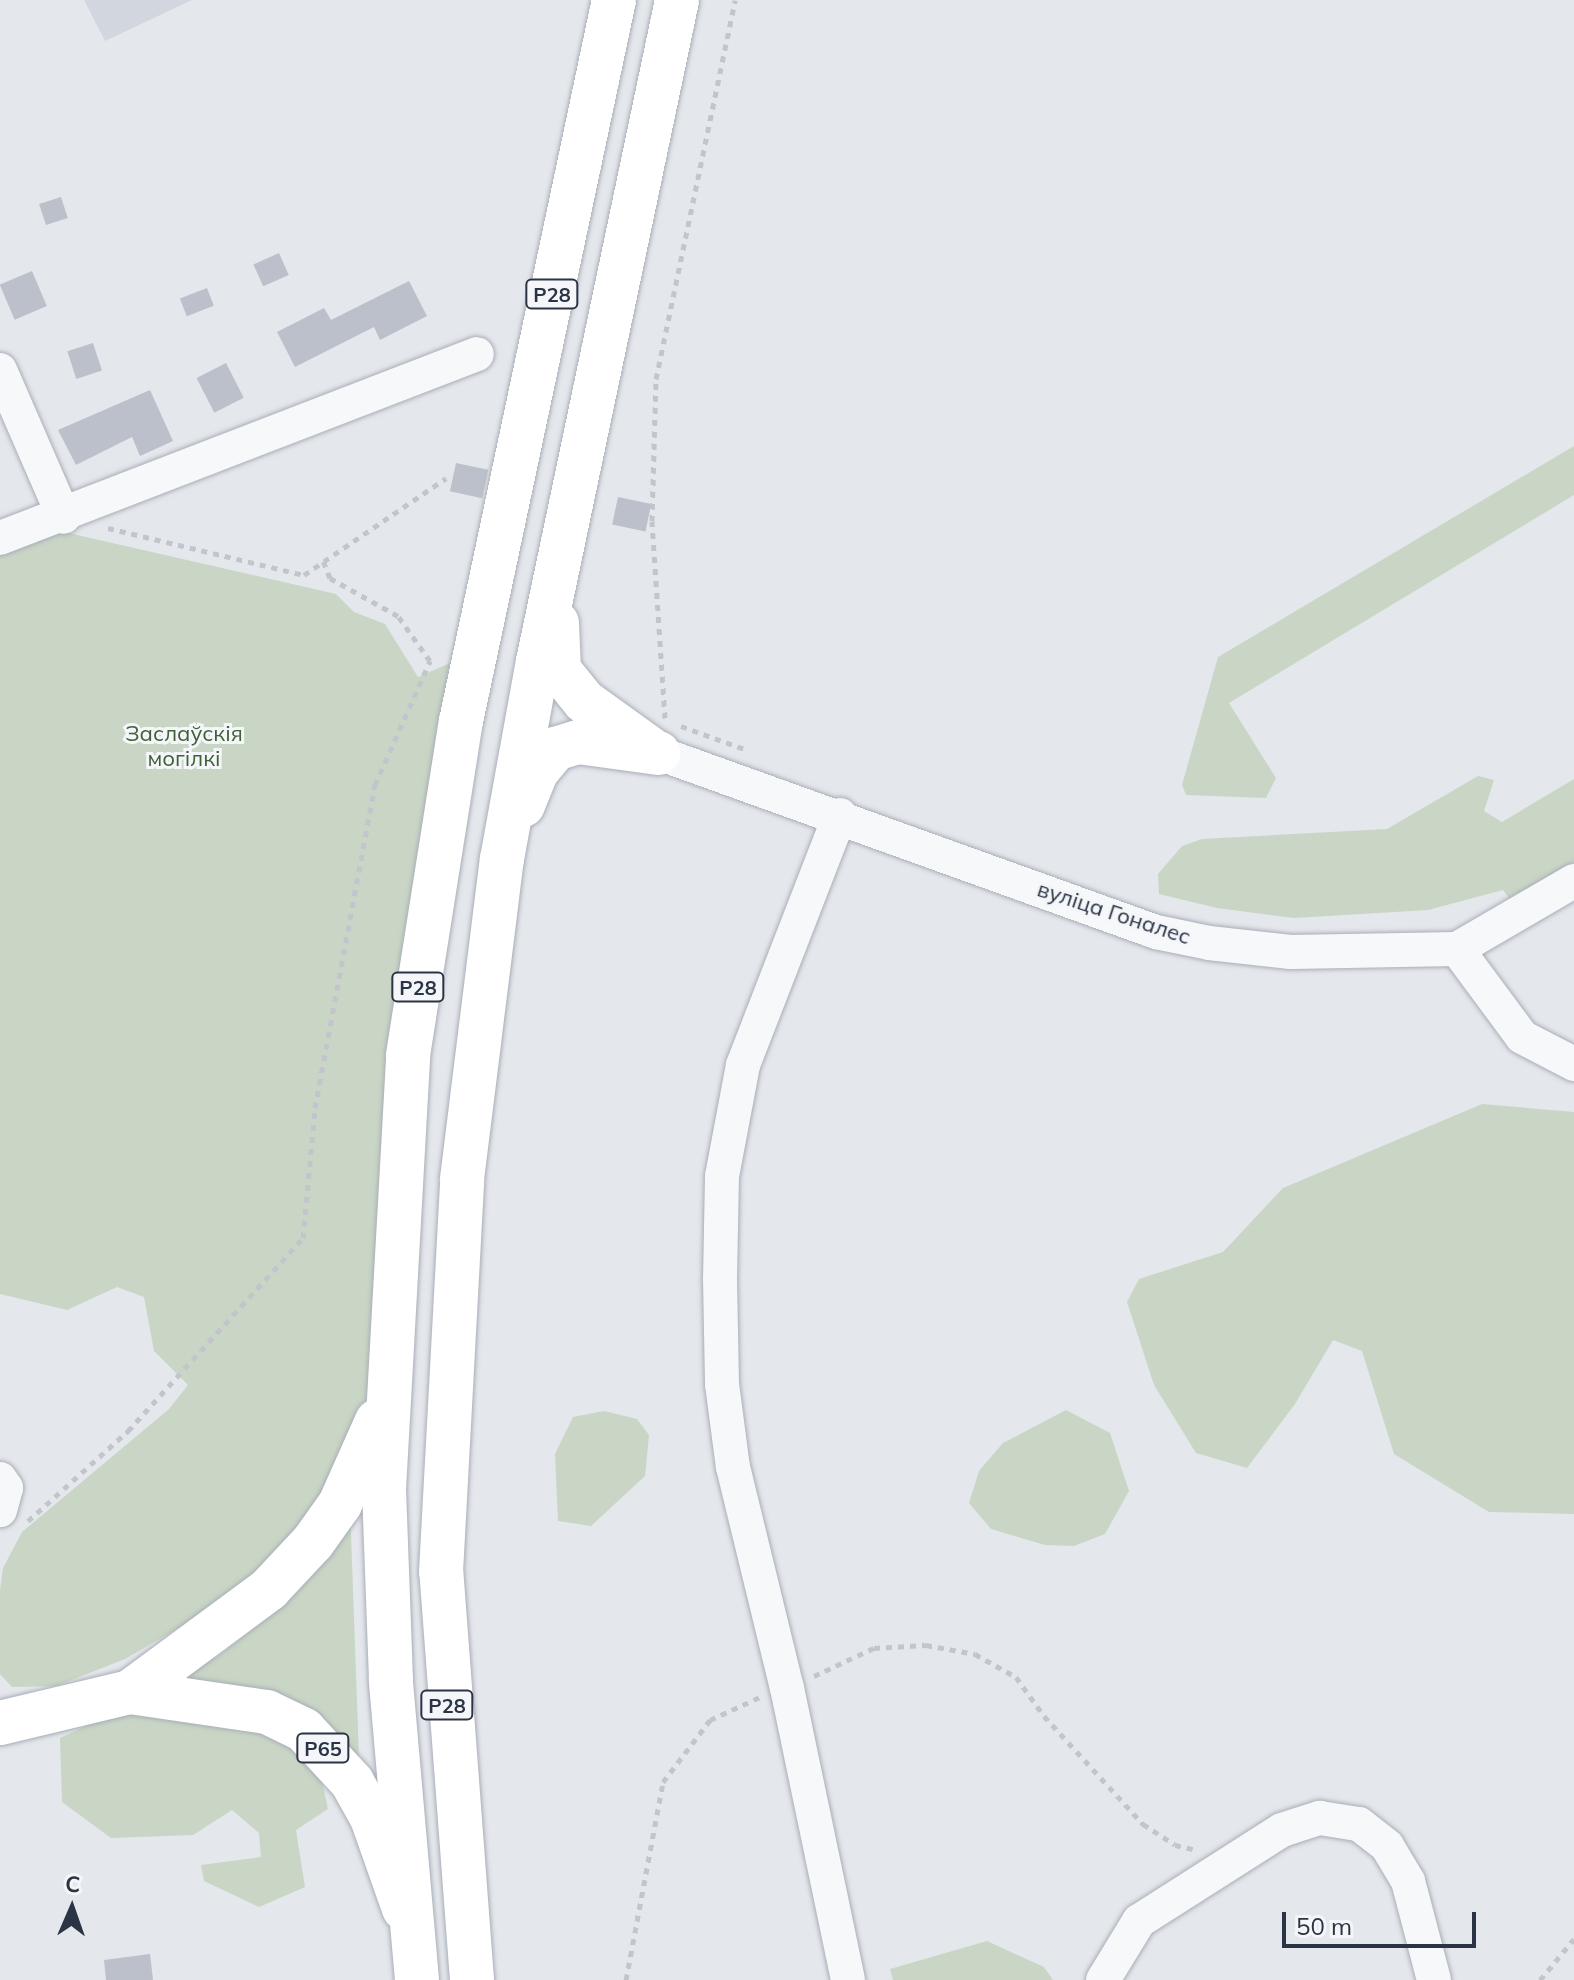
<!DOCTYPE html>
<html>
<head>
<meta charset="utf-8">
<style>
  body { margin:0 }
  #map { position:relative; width:1574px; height:1980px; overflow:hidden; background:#e4e7ec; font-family:Mulish,sans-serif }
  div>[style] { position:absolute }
  .built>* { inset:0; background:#d2d6de }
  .green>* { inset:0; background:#c9d6c5 }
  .building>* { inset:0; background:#bbc0ca; transform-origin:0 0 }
  .path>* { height:5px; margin-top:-2.5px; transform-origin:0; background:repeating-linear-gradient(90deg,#c2c5cb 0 6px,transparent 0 12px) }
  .roads { filter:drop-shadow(0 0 2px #a9aeb7) drop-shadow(0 0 2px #a9aeb7) }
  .minor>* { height:34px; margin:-17px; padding:0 17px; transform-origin:17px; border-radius:17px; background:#f7f8fa }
  .major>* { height:44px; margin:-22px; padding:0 22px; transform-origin:22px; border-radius:22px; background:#fff }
  .highway>* { height:44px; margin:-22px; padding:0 22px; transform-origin:22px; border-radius:22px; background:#fff }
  span { translate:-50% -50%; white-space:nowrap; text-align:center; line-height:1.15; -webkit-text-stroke:6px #f4f6f9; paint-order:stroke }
  .shield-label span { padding:2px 6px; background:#f4f6f9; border:2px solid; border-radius:6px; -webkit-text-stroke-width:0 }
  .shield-label { font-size:20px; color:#2b3445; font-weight:700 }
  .park-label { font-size:22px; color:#3f6138 }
  .street-label { font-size:22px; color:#2b3445 }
  .north { position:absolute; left:32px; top:1868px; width:80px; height:80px; -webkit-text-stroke:6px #f4f6f9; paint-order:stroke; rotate:2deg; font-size:22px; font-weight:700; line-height:32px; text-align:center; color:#2b3445 }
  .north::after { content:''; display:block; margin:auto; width:28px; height:36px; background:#2b3445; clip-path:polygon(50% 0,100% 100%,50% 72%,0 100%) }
  .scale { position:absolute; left:1282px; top:1912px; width:194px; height:36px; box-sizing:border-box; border:4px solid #2b3445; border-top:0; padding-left:10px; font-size:24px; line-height:28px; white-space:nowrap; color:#2b3445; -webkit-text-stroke:6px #f4f6f9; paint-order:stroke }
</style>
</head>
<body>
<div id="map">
  <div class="built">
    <i style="clip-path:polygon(84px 0,192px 0,105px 41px)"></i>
  </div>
  <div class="green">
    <i style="clip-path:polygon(1574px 446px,1574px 495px,1229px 703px,1276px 778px,1266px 798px,1186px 795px,1182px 785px,1218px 657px)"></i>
    <i style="clip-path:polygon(64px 532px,336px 594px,354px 612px,385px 624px,418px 677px,457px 660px,393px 1010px,366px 1418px,323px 1512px,237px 1594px,125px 1659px,56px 1686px,12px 1687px,0 1674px,0 1590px,3px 1568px,22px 1532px,169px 1409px,188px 1385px,154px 1351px,144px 1297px,117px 1287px,67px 1310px,0 1294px,0 553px)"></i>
    <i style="clip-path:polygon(1478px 776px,1494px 780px,1484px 811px,1502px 822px,1574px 779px,1574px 862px,1509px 898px,1503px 890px,1428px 910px,1294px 918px,1217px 908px,1159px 894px,1158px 874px,1182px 846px,1202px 839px,1387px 829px)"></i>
    <i style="clip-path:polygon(1482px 1104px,1574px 1112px,1574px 1514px,1489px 1512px,1394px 1454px,1362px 1351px,1333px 1340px,1295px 1404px,1247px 1468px,1196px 1453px,1154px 1385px,1127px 1302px,1139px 1279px,1223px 1252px,1283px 1188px)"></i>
    <i style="clip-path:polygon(1066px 1410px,1110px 1433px,1129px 1491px,1105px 1534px,1074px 1546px,1045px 1545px,991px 1529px,969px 1503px,979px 1471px,1003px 1443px)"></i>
    <i style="clip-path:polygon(604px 1411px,637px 1419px,649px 1435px,645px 1476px,591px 1526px,558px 1521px,555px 1454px,573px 1417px)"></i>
    <i style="clip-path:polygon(350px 1506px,359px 1758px,353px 1761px,167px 1684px,220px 1655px,258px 1624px)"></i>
    <i style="clip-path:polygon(174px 1712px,261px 1727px,319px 1767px,328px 1809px,296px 1830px,305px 1887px,259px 1907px,204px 1881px,201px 1865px,261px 1857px,259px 1833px,232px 1810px,193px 1835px,111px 1838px,62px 1802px,60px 1738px,110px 1715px)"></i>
    <i style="clip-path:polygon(987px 1941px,1044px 1967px,1053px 1980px,893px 1980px,890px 1969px)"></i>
  </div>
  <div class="building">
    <i style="left:61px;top:197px;width:22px;height:23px;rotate:72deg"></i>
    <i style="left:279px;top:253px;width:24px;height:28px;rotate:66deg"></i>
    <i style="left:32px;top:271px;width:38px;height:35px;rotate:67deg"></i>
    <i style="clip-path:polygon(409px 281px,427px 316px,380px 340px,374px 327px,295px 367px,277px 332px,324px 308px,331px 320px)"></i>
    <i style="left:207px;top:288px;width:19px;height:29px;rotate:69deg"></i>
    <i style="left:93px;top:343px;width:29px;height:27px;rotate:72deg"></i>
    <i style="left:226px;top:363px;width:39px;height:33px;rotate:63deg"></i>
    <i style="clip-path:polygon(150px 390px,173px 441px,140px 456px,132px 437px,76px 465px,58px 430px)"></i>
    <i style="left:456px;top:463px;width:33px;height:29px;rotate:12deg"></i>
    <i style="left:618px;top:497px;width:34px;height:28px;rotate:12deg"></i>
    <i style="clip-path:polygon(150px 1954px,153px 1980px,106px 1980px,104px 1960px)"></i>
  </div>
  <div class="path">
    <i style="left:108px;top:528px;width:202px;rotate:13.5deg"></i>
    <i style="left:304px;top:575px;width:172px;rotate:-34.3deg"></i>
    <i style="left:665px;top:718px;width:197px;rotate:-93.8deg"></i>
    <i style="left:652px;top:521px;width:142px;rotate:-88.4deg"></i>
    <i style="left:656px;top:379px;width:387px;rotate:-78.2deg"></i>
    <i style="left:681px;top:726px;width:70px;rotate:20deg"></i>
    <i style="left:28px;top:1521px;width:135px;rotate:-42deg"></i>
    <i style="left:128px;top:1431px;width:261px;rotate:-47.8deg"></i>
    <i style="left:303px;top:1238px;width:131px;rotate:-84.7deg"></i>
    <i style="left:315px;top:1108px;width:329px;rotate:-79.5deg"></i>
    <i style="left:375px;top:785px;width:136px;rotate:-66.1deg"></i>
    <i style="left:430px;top:661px;width:55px;rotate:-125.4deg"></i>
    <i style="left:398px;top:616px;width:78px;rotate:-150.8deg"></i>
    <i style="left:330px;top:578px;width:18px;rotate:-112deg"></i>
    <i style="left:814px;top:1676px;width:66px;rotate:-25deg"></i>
    <i style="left:874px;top:1648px;width:52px;rotate:-3.3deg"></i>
    <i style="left:926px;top:1645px;width:50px;rotate:10.4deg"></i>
    <i style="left:975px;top:1654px;width:47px;rotate:29.3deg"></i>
    <i style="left:1016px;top:1677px;width:48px;rotate:54.3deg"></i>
    <i style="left:1044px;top:1716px;width:147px;rotate:47.5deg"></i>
    <i style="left:1143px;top:1824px;width:38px;rotate:33deg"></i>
    <i style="left:1175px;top:1845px;width:23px;rotate:13deg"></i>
    <i style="left:626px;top:1980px;width:201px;rotate:-79.4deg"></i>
    <i style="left:663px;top:1782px;width:78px;rotate:-52.8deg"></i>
    <i style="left:710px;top:1720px;width:55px;rotate:-24.7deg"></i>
    <i style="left:1540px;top:1980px;width:53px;rotate:-50.3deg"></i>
  </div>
  <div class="roads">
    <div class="minor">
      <i style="left:0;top:370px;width:160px;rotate:66.5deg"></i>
      <i style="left:0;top:538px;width:511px;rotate:-21.09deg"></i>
      <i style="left:658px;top:753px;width:529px;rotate:19.77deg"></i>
      <i style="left:1156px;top:932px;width:54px;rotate:11.7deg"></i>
      <i style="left:1209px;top:943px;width:82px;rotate:6.3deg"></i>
      <i style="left:1291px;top:952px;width:166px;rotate:-1deg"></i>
      <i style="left:1457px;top:949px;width:135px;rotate:-30.2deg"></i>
      <i style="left:840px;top:815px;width:268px;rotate:111.2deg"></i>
      <i style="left:743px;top:1065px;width:113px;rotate:100.7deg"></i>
      <i style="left:722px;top:1176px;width:103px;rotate:91.1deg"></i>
      <i style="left:720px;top:1279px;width:105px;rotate:88.9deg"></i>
      <i style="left:722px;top:1384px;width:84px;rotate:82.5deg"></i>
      <i style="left:733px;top:1467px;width:228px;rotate:76.3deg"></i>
      <i style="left:787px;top:1688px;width:298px;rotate:78.2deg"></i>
      <i style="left:1457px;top:949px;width:109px;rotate:53.5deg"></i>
      <i style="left:1522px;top:1037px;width:59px;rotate:27.4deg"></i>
      <i style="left:0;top:1479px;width:11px;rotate:56deg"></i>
      <i style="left:6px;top:1488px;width:23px;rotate:105deg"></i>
      <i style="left:1103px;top:1980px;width:69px;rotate:-58.6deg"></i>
      <i style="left:1139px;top:1921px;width:169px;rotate:-32.5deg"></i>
      <i style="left:1282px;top:1830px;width:40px;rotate:-18deg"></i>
      <i style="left:1320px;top:1818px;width:39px;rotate:9deg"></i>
      <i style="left:1359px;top:1824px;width:36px;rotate:38deg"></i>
      <i style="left:1387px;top:1846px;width:41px;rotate:59deg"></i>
      <i style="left:1408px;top:1881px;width:102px;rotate:75.3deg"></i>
    </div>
    <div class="major">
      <i style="left:0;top:1723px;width:134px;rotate:-13.4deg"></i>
      <i style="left:130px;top:1692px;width:138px;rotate:8.3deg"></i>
      <i style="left:267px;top:1712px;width:41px;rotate:25.9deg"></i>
      <i style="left:304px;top:1730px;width:71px;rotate:47.3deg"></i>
      <i style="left:352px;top:1782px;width:41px;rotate:60.9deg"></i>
      <i style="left:372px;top:1818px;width:96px;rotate:70.6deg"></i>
    </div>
    <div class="highway">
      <i style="left:557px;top:623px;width:47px;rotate:87.6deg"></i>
      <i style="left:559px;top:670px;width:40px;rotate:51deg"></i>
      <i style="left:584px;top:701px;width:84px;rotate:35.8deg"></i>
      <i style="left:523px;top:805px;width:35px;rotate:-68deg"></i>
      <i style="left:536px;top:772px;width:30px;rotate:-50deg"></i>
      <i style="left:555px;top:749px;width:24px;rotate:-17deg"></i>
      <i style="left:578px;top:742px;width:81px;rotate:7.8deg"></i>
      <i style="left:130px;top:1692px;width:173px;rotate:-36.5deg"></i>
      <i style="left:269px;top:1589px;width:64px;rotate:-46.9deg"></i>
      <i style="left:313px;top:1542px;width:47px;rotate:-54.6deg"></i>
      <i style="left:340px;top:1504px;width:91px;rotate:-66deg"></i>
      <i style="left:417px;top:1980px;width:301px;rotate:-95deg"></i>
      <i style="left:391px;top:1680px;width:191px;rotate:-92.1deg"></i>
      <i style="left:384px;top:1489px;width:435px;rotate:-86.8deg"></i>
      <i style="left:408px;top:1055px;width:338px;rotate:-81deg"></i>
      <i style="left:461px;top:721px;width:737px;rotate:-78.02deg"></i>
      <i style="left:472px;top:1980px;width:409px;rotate:-94.3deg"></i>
      <i style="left:441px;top:1572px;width:394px;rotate:-86.9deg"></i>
      <i style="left:462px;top:1179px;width:322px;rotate:-82.9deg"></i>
      <i style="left:502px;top:859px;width:201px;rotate:-79.7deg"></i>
      <i style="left:538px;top:661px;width:675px;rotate:-78.12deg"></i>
    </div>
  </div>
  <div class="shield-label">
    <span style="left:552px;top:294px">Р28</span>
    <span style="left:418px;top:987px">Р28</span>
    <span style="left:447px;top:1705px">Р28</span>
    <span style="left:323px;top:1748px">Р65</span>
  </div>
  <div class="park-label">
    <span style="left:184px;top:746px">Заслаўскія<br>могілкі</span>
  </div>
  <div class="street-label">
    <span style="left:1114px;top:913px;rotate:18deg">вуліца Гоналес</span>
  </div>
  <div class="north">С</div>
  <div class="scale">50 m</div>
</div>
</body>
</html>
